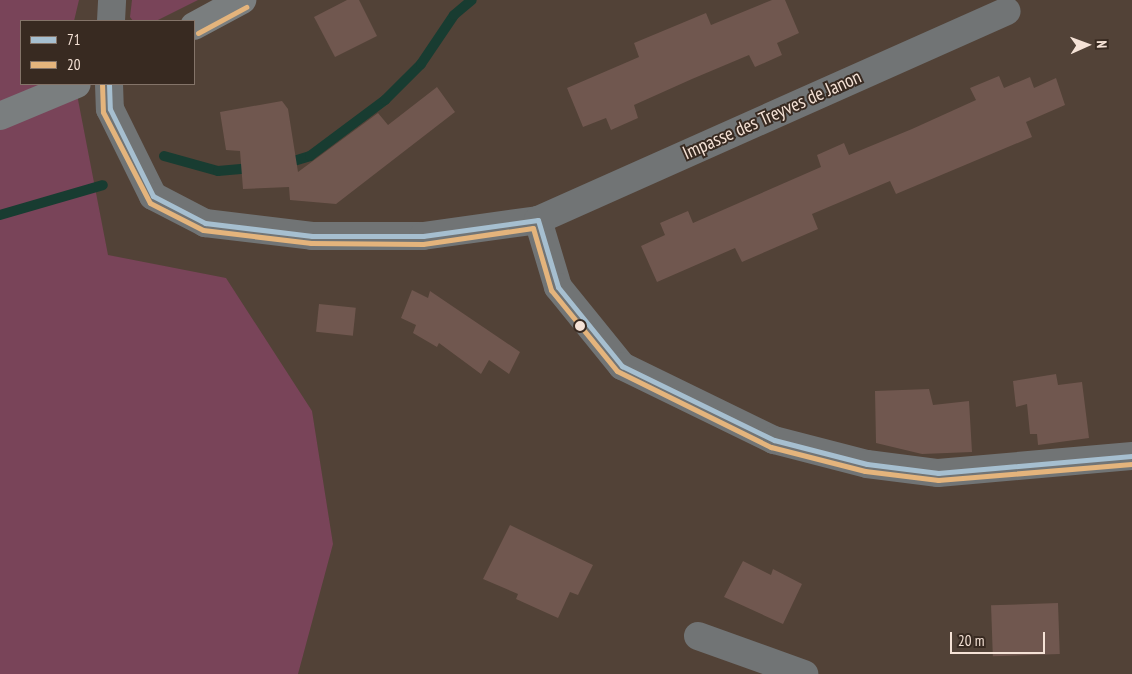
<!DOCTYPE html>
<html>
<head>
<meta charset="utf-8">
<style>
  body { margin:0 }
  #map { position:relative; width:1132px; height:674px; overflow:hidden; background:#524237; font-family:"PT Sans Narrow",sans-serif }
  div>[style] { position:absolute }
  .green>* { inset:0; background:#794459 }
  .stream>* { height:10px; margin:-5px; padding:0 5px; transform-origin:5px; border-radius:5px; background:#183c31 }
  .building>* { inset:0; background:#70574f; transform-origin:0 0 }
  .minor>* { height:28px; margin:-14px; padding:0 14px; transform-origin:14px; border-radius:14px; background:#717475 }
  .tertiary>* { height:28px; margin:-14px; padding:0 14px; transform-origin:14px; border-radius:14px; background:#717475 }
  .secondary>* { height:28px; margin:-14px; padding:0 14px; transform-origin:14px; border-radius:14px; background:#7a7e7f }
  .bus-1>* { height:5px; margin:-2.5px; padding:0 2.5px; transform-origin:2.5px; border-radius:2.5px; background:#a6bfd0 }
  .bus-2>* { height:5px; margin:-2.5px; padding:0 2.5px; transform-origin:2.5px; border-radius:2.5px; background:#e4b47c }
  .dots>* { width:14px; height:14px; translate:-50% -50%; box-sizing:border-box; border:2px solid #382a21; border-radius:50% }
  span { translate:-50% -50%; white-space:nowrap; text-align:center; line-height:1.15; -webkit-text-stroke:4px #382a21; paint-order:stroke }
  .street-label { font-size:19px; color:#f5e2d6 }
  .legend { position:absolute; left:20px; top:20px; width:175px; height:65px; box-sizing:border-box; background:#382a21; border:1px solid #847469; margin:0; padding:6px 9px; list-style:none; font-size:15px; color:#f5e2d6 }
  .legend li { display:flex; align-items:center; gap:10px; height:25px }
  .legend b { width:25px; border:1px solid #847469 }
  .north { position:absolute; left:1062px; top:20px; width:50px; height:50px; -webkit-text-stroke:4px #382a21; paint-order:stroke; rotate:88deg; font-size:14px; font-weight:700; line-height:20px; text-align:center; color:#f5e2d6 }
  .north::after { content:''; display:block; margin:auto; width:18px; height:22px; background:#f5e2d6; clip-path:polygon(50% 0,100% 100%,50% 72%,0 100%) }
  .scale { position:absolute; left:950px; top:632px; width:95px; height:22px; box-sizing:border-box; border:2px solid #f5e2d6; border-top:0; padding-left:6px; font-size:15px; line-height:18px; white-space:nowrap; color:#f5e2d6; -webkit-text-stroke:4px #382a21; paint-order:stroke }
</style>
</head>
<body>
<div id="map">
  <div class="green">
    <i style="clip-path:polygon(0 0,79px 0,74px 21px,21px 21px,21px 84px,75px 84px,108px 255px,226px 278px,312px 411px,333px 544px,298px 674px,0 674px)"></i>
    <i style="clip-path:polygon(132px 0,198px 0,156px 21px,133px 21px,130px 17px)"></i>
  </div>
  <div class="stream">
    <i style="left:164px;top:156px;width:56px;rotate:15.5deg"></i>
    <i style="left:218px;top:171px;width:37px;rotate:-5deg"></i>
    <i style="left:284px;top:164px;width:27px;rotate:-17deg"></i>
    <i style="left:310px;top:156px;width:94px;rotate:-36.7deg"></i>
    <i style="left:385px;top:100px;width:51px;rotate:-45deg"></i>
    <i style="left:421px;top:64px;width:59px;rotate:-56deg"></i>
    <i style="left:454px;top:15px;width:23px;rotate:-40deg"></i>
    <i style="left:0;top:215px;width:107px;rotate:-16.2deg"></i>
  </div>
  <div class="building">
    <i style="clip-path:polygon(347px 0,359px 0,377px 36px,335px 57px,314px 17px)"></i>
    <i style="clip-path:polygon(772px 0,785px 0,799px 33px,777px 43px,782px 55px,755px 67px,749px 55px,692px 79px,634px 105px,638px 118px,611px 130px,606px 118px,583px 127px,567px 88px,639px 57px,634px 43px,706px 13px,711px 25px)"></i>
    <i style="clip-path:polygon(999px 76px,1004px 88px,1030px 77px,1034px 88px,1056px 78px,1065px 105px,1026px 122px,1032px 137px,896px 194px,890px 181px,812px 214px,818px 229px,742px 262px,735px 248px,657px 282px,641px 246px,665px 235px,660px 223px,688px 211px,693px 223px,821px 167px,817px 155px,844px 143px,849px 155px,912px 129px,976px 100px,970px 88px)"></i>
    <i style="clip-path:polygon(437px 87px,455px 112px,336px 204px,290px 200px,289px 187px,243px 189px,240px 151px,226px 150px,220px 112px,282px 101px,288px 109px,298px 172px,378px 113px,388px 125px)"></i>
    <i style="clip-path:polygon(412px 290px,428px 298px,430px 291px,520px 352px,509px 374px,489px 360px,481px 374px,439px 343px,437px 347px,413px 333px,416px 325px,401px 318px)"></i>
    <i style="left:319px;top:304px;width:37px;height:28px;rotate:6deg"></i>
    <i style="clip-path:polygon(1056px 374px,1058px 385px,1082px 382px,1089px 438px,1038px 445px,1037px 434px,1030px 434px,1027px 404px,1016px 407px,1013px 381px)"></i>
    <i style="clip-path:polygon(929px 389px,933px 405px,969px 401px,972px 452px,922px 454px,876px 443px,875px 391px)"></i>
    <i style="clip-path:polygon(510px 525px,593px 565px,578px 595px,570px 592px,558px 618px,516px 599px,518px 594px,483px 579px)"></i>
    <i style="clip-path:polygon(743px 561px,771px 575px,773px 569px,802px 584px,783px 624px,724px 597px)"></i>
    <i style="left:1058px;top:603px;width:51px;height:67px;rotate:88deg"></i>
  </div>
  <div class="minor">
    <i style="left:109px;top:84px;width:25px;rotate:88deg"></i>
    <i style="left:110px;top:109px;width:97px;rotate:63.7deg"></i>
    <i style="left:153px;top:196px;width:59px;rotate:27.4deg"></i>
    <i style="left:205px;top:223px;width:108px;rotate:6.9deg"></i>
    <i style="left:312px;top:236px;width:111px"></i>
    <i style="left:423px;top:236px;width:116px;rotate:-7.9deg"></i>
    <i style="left:538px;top:220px;width:70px;rotate:73.4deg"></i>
    <i style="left:558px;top:287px;width:102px;rotate:51deg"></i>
    <i style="left:622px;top:366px;width:169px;rotate:26deg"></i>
    <i style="left:774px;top:440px;width:96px;rotate:14.5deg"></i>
    <i style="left:867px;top:464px;width:72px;rotate:7.2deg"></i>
    <i style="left:938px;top:473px;width:195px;rotate:-5deg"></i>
    <i style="left:538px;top:220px;width:513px;rotate:-24.02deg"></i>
    <i style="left:698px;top:636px;width:113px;rotate:19.7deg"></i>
  </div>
  <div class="tertiary">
    <i style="left:111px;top:21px;width:21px;rotate:-87deg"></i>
  </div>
  <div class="secondary">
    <i style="left:194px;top:26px;width:55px;rotate:-28.4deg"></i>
    <i style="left:0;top:116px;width:83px;rotate:-22.6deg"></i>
  </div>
  <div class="bus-1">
    <i style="left:109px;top:84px;width:25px;rotate:88deg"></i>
    <i style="left:110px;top:109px;width:97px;rotate:63.7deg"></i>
    <i style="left:153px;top:196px;width:59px;rotate:27.4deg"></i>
    <i style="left:205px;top:223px;width:108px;rotate:6.9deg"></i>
    <i style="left:312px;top:236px;width:111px"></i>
    <i style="left:423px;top:236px;width:116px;rotate:-7.9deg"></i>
    <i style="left:538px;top:220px;width:70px;rotate:73.4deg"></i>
    <i style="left:558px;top:287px;width:102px;rotate:51deg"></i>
    <i style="left:622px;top:366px;width:169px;rotate:26deg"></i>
    <i style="left:774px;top:440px;width:96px;rotate:14.5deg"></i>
    <i style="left:867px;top:464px;width:72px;rotate:7.2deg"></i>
    <i style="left:938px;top:473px;width:195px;rotate:-5deg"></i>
  </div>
  <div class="bus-2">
    <i style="left:198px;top:33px;width:55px;rotate:-28.4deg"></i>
    <i style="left:102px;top:84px;width:28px;rotate:88deg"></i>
    <i style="left:103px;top:112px;width:102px;rotate:62.7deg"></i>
    <i style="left:150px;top:203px;width:59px;rotate:27deg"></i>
    <i style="left:203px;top:230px;width:109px;rotate:6.9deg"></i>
    <i style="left:311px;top:243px;width:112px;rotate:0.5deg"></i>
    <i style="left:423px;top:244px;width:111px;rotate:-8.3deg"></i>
    <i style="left:533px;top:228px;width:65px;rotate:73.8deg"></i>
    <i style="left:551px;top:290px;width:104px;rotate:50.8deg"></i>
    <i style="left:617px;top:371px;width:172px;rotate:26.3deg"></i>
    <i style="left:771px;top:447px;width:97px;rotate:14.3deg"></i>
    <i style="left:865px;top:471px;width:74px;rotate:7deg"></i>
    <i style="left:938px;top:480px;width:195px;rotate:-4.7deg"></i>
  </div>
  <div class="dots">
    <i style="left:580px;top:326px;background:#f5e2d6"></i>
  </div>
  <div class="street-label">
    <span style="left:772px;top:115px;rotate:-24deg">Impasse des Treyves de Janon</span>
  </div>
  <ul class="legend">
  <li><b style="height:6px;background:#a6bfd0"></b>71</li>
  <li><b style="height:6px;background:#e4b47c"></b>20</li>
  </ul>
  <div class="north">N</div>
  <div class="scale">20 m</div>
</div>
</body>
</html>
